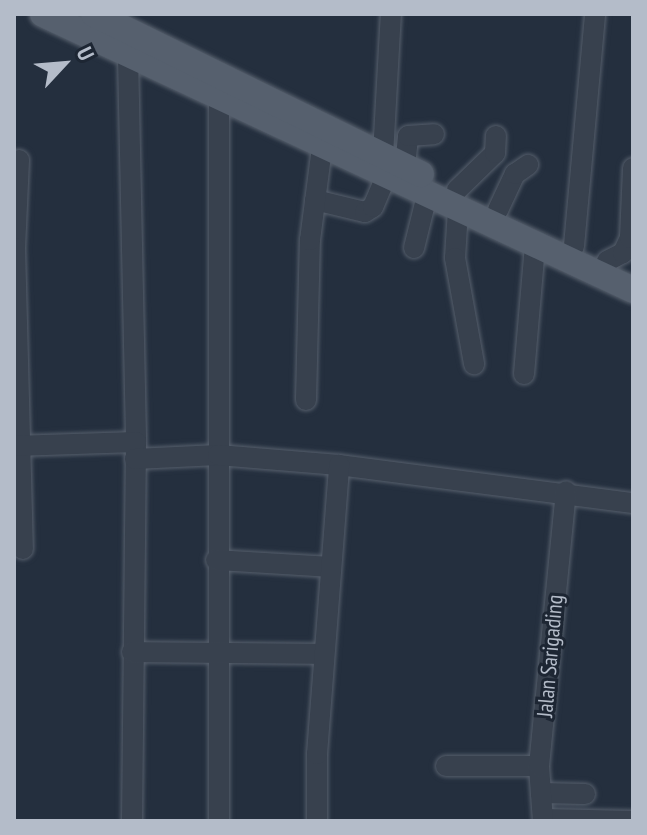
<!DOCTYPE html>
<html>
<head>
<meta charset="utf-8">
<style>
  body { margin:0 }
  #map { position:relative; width:647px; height:835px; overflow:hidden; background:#242f3e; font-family:"PT Sans Narrow",sans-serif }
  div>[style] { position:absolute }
  .roads { filter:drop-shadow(0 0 2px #565f6c) drop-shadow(0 0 2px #565f6c) }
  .minor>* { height:20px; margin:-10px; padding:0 10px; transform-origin:10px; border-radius:10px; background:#38414e }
  .major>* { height:26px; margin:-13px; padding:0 13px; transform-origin:13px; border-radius:13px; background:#56606e }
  span { translate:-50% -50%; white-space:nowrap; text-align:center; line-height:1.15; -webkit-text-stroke:6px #1d2633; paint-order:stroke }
  .street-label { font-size:22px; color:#b4bcc9 }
  .frame { position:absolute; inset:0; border:16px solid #b4bcc9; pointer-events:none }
  .north { position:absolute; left:24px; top:24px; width:80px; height:80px; -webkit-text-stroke:6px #1d2633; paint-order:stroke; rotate:64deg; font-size:22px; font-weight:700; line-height:32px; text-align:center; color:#b4bcc9 }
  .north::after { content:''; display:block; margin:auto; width:28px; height:36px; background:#b4bcc9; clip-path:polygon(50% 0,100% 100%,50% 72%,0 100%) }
</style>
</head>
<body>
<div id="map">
  <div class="roads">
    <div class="minor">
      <i style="left:128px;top:56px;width:386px;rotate:88.8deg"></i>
      <i style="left:136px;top:442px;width:379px;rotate:90.6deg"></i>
      <i style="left:219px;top:82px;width:739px;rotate:90deg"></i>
      <i style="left:383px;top:155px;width:141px;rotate:-86.8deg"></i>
      <i style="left:19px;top:160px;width:88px;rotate:92.6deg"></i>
      <i style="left:15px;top:248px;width:301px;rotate:88.5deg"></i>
      <i style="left:405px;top:166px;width:30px;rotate:-84deg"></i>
      <i style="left:408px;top:136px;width:26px;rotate:-4deg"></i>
      <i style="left:457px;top:190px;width:53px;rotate:-44.2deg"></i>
      <i style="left:495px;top:153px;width:17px;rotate:-87deg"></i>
      <i style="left:315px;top:200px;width:51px;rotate:13.5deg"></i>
      <i style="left:365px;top:212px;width:9px;rotate:-32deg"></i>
      <i style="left:373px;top:207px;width:33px;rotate:-67deg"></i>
      <i style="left:458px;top:210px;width:48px;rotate:93.6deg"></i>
      <i style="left:455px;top:258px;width:108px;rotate:79.8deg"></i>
      <i style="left:498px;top:210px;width:40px;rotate:-65deg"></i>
      <i style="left:515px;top:174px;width:16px;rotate:-35deg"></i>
      <i style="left:574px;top:246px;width:233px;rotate:-84.8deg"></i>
      <i style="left:414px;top:248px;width:55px;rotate:-76.2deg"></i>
      <i style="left:607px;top:261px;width:18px;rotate:-27deg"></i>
      <i style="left:623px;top:253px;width:17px;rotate:-65deg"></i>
      <i style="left:630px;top:238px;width:70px;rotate:-87.5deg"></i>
      <i style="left:524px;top:374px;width:129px;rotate:-85.1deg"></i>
      <i style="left:306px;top:400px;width:160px;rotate:-88.6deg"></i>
      <i style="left:310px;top:240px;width:94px;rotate:-82.6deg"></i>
      <i style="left:14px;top:446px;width:122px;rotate:-1.9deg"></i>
      <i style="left:135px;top:459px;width:83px;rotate:-2.8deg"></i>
      <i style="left:218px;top:455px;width:121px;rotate:4.7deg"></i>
      <i style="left:339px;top:465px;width:296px;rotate:7.4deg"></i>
      <i style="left:216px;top:560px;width:114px;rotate:3.5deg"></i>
      <i style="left:132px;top:652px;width:192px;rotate:0.6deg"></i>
      <i style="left:446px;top:766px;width:93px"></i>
      <i style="left:541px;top:793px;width:44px;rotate:1.3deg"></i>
      <i style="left:543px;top:819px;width:90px;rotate:1.3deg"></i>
      <i style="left:317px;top:821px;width:67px;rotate:-90deg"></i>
      <i style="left:317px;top:754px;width:290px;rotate:-85.6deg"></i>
      <i style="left:543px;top:821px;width:55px;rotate:-94.2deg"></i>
      <i style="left:539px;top:766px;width:276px;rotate:-84.4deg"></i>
    </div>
    <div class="major">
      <i style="left:43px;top:14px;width:651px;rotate:25.07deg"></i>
      <i style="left:94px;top:14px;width:364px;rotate:26.1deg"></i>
    </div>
  </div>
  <div class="street-label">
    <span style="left:550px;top:656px;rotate:-85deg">Jalan Sarigading</span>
  </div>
  <div class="frame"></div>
  <div class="north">U</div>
</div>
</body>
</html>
